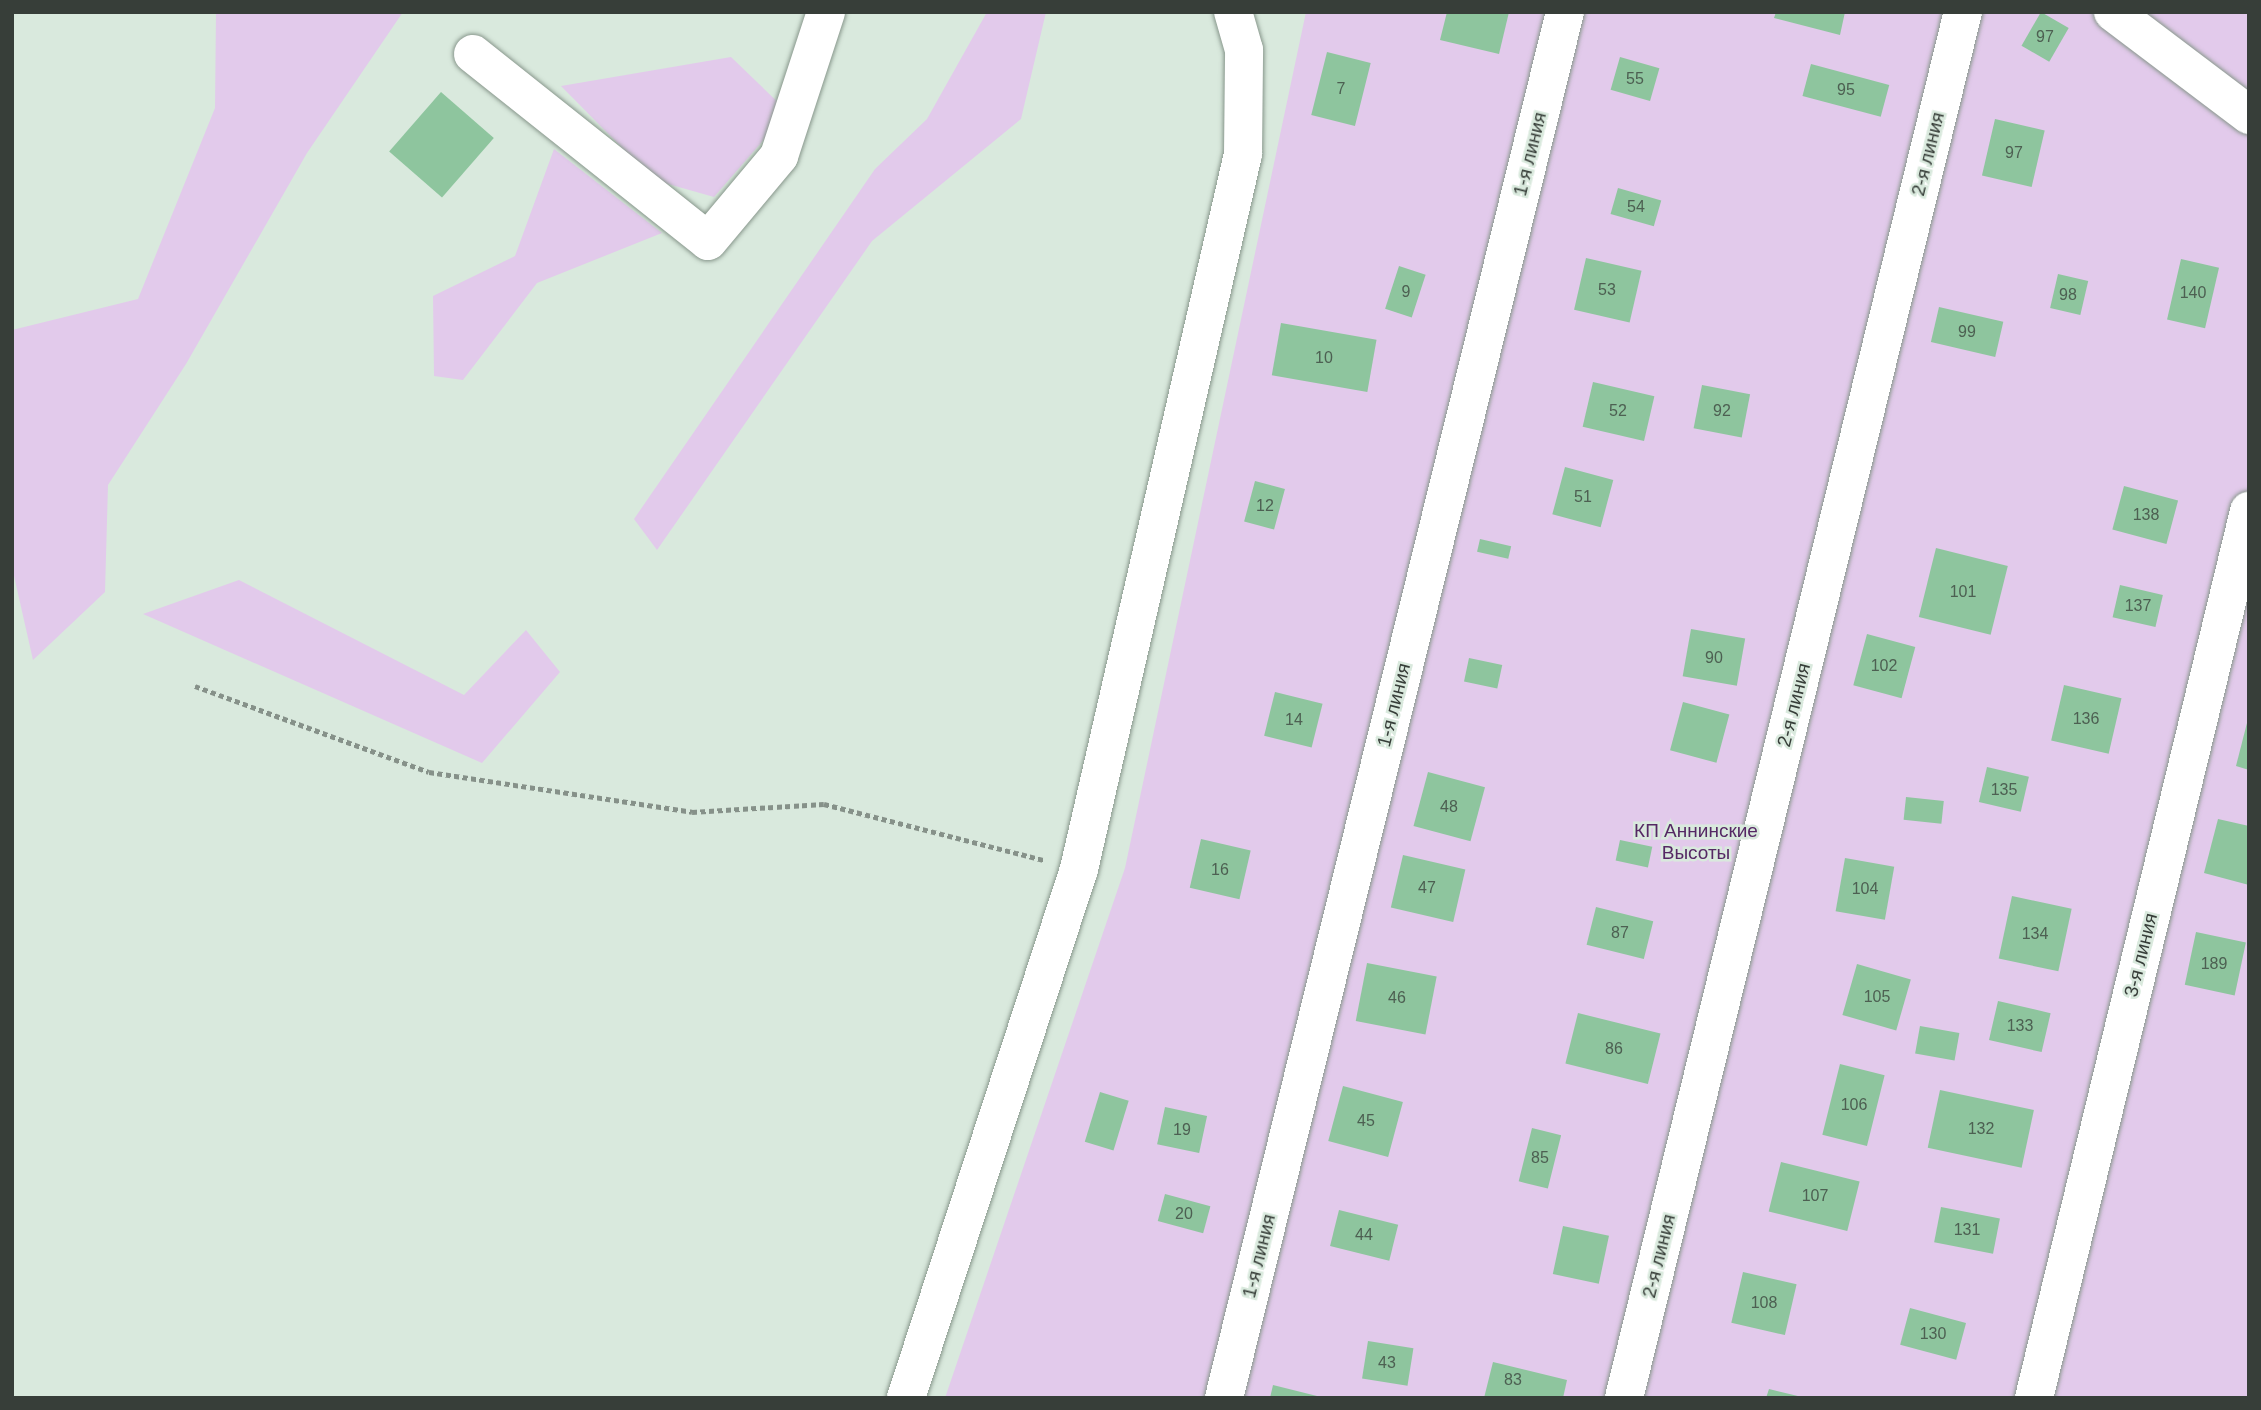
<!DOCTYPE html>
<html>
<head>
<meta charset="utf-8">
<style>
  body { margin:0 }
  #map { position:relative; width:2261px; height:1410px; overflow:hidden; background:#d9e9dd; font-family:Helvetica,sans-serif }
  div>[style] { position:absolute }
  .green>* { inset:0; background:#e2caeb }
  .building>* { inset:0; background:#8ec59e; transform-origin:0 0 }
  .path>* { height:4.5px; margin-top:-2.25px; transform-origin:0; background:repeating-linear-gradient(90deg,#869189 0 5px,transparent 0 8.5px) }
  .roads { filter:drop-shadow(0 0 2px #88978c) drop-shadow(0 0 2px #88978c) }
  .minor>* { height:38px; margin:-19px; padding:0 19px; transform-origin:19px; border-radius:19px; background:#fff }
  .major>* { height:38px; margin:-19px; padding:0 19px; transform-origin:19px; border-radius:19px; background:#fff }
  span { translate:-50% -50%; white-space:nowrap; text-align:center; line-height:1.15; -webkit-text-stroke:5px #d9e9dd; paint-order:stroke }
  .number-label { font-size:16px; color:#4d6052 }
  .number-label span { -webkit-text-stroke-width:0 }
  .street-label { font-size:19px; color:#373e39 }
  .park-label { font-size:19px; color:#552864 }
  .frame { position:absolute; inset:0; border:14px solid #373e39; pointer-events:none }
</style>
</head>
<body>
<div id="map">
  <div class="green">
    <i style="clip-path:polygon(216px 12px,403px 12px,307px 153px,186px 364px,108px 485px,105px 592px,33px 660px,12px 567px,12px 330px,138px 299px,215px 108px)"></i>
    <i style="clip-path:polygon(987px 12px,1046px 12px,1021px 119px,872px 241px,657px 550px,634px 519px,875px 169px,927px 119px)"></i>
    <i style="clip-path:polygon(1306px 12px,2249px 12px,2249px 1398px,945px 1398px,1125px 868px)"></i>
    <i style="clip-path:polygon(731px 57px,788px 112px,714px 197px,654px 180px,561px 86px)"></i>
    <i style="clip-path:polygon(554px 149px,662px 233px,537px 283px,463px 380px,434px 376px,433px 296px,515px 256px)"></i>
    <i style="clip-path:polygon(239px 580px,464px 695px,526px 630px,560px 672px,482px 763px,143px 614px)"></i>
  </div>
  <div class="building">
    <i style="clip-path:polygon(1447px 12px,1509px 12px,1499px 54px,1440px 40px)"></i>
    <i style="clip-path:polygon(1776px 12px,1845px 12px,1840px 35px,1774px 18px)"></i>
    <i style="left:2041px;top:12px;width:32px;height:39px;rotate:30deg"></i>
    <i style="left:1327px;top:52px;width:45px;height:65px;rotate:14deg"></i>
    <i style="left:1620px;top:57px;width:41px;height:34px;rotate:16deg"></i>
    <i style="left:1811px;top:64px;width:81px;height:33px;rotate:15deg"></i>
    <i style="left:441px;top:92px;width:70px;height:79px;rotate:41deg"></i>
    <i style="left:1995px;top:119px;width:51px;height:58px;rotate:13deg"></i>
    <i style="left:1618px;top:188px;width:45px;height:27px;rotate:16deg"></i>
    <i style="left:1586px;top:258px;width:57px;height:53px;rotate:13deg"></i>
    <i style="left:2181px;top:259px;width:39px;height:62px;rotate:13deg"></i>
    <i style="left:1399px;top:266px;width:28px;height:45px;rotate:18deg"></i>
    <i style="left:2058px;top:274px;width:31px;height:35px;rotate:13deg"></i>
    <i style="left:1939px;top:307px;width:66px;height:36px;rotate:13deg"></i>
    <i style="left:1281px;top:323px;width:97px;height:53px;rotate:10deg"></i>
    <i style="left:1593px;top:382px;width:63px;height:46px;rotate:13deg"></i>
    <i style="left:1702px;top:385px;width:49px;height:44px;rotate:11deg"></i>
    <i style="left:1565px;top:467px;width:50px;height:49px;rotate:15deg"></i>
    <i style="left:1255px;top:481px;width:31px;height:42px;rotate:15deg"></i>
    <i style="left:2124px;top:486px;width:56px;height:45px;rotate:15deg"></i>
    <i style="left:1480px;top:539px;width:32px;height:13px;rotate:13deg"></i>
    <i style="left:1936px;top:548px;width:74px;height:71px;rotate:14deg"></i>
    <i style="left:2120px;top:585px;width:44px;height:33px;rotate:13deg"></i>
    <i style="left:1691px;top:629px;width:55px;height:48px;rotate:10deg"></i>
    <i style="left:1867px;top:634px;width:50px;height:53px;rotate:15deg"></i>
    <i style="left:1469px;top:658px;width:34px;height:24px;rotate:12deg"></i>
    <i style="left:2064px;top:685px;width:59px;height:57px;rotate:13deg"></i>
    <i style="left:1275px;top:692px;width:49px;height:45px;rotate:14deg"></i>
    <i style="left:1683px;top:702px;width:48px;height:50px;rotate:15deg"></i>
    <i style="clip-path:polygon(2248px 719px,2249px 719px,2249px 770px,2236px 766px)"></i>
    <i style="left:1987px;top:767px;width:43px;height:36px;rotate:13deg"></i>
    <i style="left:1428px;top:772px;width:59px;height:56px;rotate:15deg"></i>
    <i style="left:1906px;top:797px;width:38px;height:23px;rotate:6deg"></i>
    <i style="clip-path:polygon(2218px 819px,2249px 826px,2249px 885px,2204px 873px)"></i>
    <i style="left:1201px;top:839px;width:51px;height:50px;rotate:13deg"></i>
    <i style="left:1620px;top:840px;width:33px;height:21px;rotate:12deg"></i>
    <i style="left:1403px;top:855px;width:64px;height:54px;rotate:13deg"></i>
    <i style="left:1845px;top:858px;width:50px;height:54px;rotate:10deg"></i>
    <i style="left:2012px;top:896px;width:61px;height:64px;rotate:12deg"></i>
    <i style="left:1596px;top:907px;width:59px;height:39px;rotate:14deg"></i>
    <i style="left:2196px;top:932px;width:51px;height:54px;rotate:12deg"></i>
    <i style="left:1367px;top:963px;width:71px;height:59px;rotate:11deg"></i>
    <i style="left:1857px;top:964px;width:56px;height:53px;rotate:16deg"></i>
    <i style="left:1998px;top:1001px;width:54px;height:40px;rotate:13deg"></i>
    <i style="left:1578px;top:1013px;width:85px;height:52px;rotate:14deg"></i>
    <i style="left:1920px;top:1026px;width:40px;height:28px;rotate:10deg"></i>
    <i style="left:1840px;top:1064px;width:46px;height:73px;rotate:14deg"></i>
    <i style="left:1343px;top:1086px;width:62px;height:57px;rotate:15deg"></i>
    <i style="left:1940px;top:1090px;width:96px;height:59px;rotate:12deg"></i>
    <i style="left:1100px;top:1092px;width:30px;height:52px;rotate:17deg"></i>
    <i style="left:1165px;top:1107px;width:43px;height:38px;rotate:12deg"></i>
    <i style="left:1532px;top:1128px;width:30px;height:55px;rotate:14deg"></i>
    <i style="left:1781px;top:1162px;width:81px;height:51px;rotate:14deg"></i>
    <i style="left:1165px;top:1194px;width:47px;height:28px;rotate:15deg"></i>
    <i style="left:1941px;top:1207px;width:60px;height:36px;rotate:11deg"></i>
    <i style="left:1339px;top:1210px;width:61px;height:37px;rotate:14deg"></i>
    <i style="left:1563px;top:1226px;width:47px;height:49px;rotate:12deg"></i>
    <i style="left:1743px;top:1272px;width:55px;height:52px;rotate:13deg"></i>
    <i style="left:1910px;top:1308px;width:58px;height:38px;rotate:15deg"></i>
    <i style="left:1368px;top:1341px;width:46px;height:38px;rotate:9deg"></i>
    <i style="clip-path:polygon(1493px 1362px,1567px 1380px,1563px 1398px,1484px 1398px)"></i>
    <i style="clip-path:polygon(1273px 1385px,1321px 1397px,1321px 1398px,1270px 1398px)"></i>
    <i style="clip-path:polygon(1769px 1389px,1802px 1397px,1802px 1398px,1766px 1398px)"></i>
  </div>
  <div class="path">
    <i style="left:195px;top:686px;width:249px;rotate:20.2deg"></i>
    <i style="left:429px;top:772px;width:266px;rotate:8.6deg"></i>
    <i style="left:692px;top:812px;width:132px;rotate:-3.5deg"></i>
    <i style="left:824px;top:804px;width:227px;rotate:14.3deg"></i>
  </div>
  <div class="roads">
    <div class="minor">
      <i style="left:2113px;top:12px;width:171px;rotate:37.1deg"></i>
      <i style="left:473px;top:54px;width:300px;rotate:38.5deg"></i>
      <i style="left:708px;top:241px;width:111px;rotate:-50.1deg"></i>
      <i style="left:779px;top:156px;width:151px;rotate:-71.9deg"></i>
      <i style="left:1224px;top:1398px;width:1427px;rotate:-76.18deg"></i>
      <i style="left:1624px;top:1398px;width:1427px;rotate:-76.26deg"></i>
      <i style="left:2034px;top:1398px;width:913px;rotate:-76.37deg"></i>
    </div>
    <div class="major">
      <i style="left:906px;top:1398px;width:557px;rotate:-71.89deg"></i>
      <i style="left:1079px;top:869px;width:734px;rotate:-77.08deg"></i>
      <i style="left:1243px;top:154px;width:104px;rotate:-89.4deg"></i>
      <i style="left:1244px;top:50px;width:40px;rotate:-106deg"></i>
    </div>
  </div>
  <div class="number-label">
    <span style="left:2045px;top:37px">97</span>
    <span style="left:1635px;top:79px">55</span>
    <span style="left:1341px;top:89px">7</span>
    <span style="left:1846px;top:90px">95</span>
    <span style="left:2014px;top:153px">97</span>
    <span style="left:1636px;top:207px">54</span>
    <span style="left:1607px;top:290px">53</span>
    <span style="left:1406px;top:292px">9</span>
    <span style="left:2193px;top:293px">140</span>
    <span style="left:2068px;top:295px">98</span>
    <span style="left:1967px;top:332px">99</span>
    <span style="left:1324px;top:358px">10</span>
    <span style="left:1618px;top:411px">52</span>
    <span style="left:1722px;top:411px">92</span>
    <span style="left:1583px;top:497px">51</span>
    <span style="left:1265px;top:506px">12</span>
    <span style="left:2146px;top:515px">138</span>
    <span style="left:1963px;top:592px">101</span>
    <span style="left:2138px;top:606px">137</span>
    <span style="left:1714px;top:658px">90</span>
    <span style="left:1884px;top:666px">102</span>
    <span style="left:2086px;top:719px">136</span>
    <span style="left:1294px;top:720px">14</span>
    <span style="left:2004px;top:790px">135</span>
    <span style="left:1449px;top:807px">48</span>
    <span style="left:1220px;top:870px">16</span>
    <span style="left:1427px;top:888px">47</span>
    <span style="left:1865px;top:889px">104</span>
    <span style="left:1620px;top:933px">87</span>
    <span style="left:2035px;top:934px">134</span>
    <span style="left:2214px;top:964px">189</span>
    <span style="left:1877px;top:997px">105</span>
    <span style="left:1397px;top:998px">46</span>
    <span style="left:2020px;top:1026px">133</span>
    <span style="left:1614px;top:1049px">86</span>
    <span style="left:1854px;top:1105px">106</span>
    <span style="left:1366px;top:1121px">45</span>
    <span style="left:1981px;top:1129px">132</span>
    <span style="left:1182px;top:1130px">19</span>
    <span style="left:1540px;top:1158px">85</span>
    <span style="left:1815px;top:1196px">107</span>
    <span style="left:1184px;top:1214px">20</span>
    <span style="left:1967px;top:1230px">131</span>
    <span style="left:1364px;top:1235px">44</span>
    <span style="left:1764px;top:1303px">108</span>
    <span style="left:1933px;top:1334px">130</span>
    <span style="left:1387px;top:1363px">43</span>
    <span style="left:1513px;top:1380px">83</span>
  </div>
  <div class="street-label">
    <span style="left:1530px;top:154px;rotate:-76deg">1-я линия</span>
    <span style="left:1928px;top:154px;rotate:-76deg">2-я линия</span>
    <span style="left:1394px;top:705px;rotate:-76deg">1-я линия</span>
    <span style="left:1794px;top:705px;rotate:-76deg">2-я линия</span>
    <span style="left:2141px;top:955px;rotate:-76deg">3-я линия</span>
    <span style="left:1259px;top:1256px;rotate:-76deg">1-я линия</span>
    <span style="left:1659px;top:1256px;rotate:-76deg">2-я линия</span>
  </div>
  <div class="park-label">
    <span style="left:1696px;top:842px">КП Аннинские<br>Высоты</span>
  </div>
  <div class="frame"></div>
</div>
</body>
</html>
